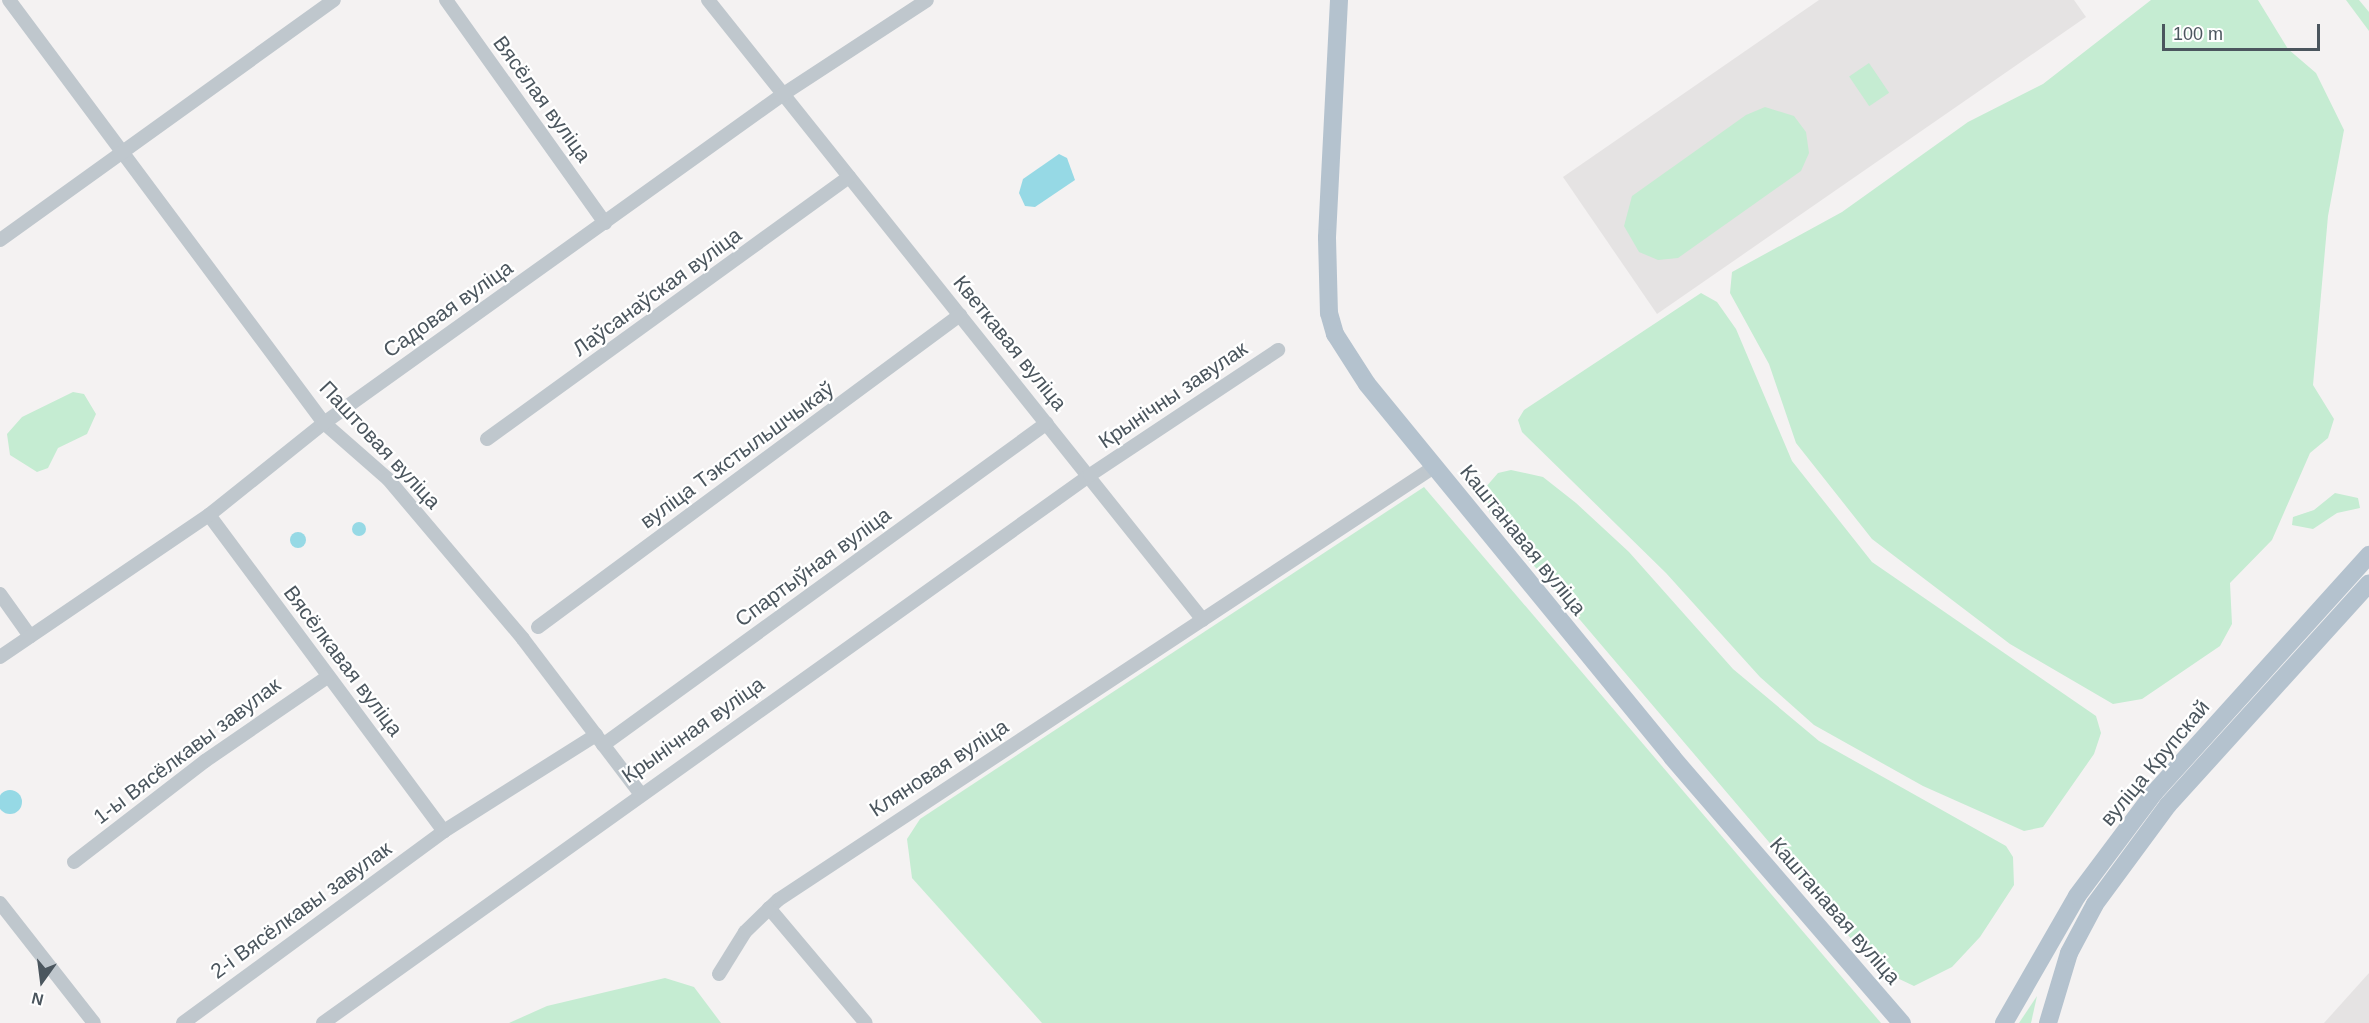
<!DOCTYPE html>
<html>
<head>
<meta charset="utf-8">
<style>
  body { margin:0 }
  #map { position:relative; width:2369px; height:1023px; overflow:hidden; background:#f4f2f2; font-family:Helvetica,sans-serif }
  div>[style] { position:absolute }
  .education>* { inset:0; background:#e5e3e3 }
  .green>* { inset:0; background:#c5ecd2; transform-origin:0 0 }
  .water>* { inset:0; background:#96d9e5 }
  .round { border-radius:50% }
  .minor>* { height:14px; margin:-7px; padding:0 7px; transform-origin:7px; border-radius:7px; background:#bfc7cd }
  .major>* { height:18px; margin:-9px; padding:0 9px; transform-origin:9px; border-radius:9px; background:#b4c2ce }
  span { translate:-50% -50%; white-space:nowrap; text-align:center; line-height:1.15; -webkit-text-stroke:4.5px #fff; paint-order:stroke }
  .street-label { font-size:21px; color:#4b565e }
  .north { position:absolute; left:12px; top:951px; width:60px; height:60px; -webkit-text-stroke:4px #fff; paint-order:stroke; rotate:194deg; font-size:16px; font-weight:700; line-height:24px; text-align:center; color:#4b565e }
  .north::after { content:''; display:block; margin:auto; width:21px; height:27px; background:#4b565e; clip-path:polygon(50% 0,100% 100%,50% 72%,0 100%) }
  .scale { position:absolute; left:2162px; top:24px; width:158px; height:27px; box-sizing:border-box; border:3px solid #4b565e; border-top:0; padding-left:8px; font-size:18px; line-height:21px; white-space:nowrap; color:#4b565e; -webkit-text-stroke:4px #fff; paint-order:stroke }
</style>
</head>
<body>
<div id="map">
  <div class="education">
    <i style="clip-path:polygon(1819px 0,2074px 0,2086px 17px,1657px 314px,1563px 177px)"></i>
    <i style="clip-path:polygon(2369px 973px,2369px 1023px,2324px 1023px)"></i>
  </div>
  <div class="green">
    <i style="clip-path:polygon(2151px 0,2258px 0,2288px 49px,2316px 73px,2344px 130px,2328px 216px,2313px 385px,2334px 419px,2328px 438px,2310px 453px,2272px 540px,2230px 583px,2232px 624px,2220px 646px,2142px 699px,2113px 704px,2010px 644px,1872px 539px,1796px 443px,1769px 364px,1730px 293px,1732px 272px,1842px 212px,1968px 122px,2043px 84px)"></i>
    <i style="clip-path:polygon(2346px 0,2359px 0,2369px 12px,2369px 31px)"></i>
    <i style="left:1869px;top:63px;width:36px;height:24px;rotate:56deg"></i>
    <i style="clip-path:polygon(1765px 107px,1794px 116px,1806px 132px,1809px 153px,1801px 171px,1678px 258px,1658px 260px,1639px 252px,1624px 226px,1632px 196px,1746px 115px)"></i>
    <i style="clip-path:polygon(1701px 293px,1717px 302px,1736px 329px,1792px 461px,1872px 562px,2096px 716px,2101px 733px,2094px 754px,2043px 827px,2024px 831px,1923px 786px,1814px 725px,1760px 677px,1666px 573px,1522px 432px,1518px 420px,1524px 410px)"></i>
    <i style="clip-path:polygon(73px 392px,84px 394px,96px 414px,87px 434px,58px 448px,48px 468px,37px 472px,10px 455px,7px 434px,22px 417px)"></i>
    <i style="clip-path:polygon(1511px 470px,1543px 477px,1576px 503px,1629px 552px,1733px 669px,1819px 741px,2006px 846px,2013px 857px,2014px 885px,1980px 937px,1952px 967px,1914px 986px,1876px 968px,1490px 514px,1485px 488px,1498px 473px)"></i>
    <i style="clip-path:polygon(1424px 487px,1881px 1023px,1042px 1023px,912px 878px,907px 839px,920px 819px)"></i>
    <i style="clip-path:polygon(2335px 493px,2358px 498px,2360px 508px,2337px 513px,2313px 529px,2292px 525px,2293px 517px,2314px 510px)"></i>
    <i style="clip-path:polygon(665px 978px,694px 987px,721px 1023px,509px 1023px,547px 1006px)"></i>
    <i style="clip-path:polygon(2037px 996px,2031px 1023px,2019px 1023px)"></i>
  </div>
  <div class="water">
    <i style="clip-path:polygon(1059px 154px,1067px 158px,1075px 180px,1035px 207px,1025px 206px,1019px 193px,1023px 179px)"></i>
    <i class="round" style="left:352px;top:522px;width:14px;height:14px"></i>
    <i class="round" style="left:290px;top:532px;width:16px;height:16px"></i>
    <i class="round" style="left:-2px;top:790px;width:24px;height:24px"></i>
  </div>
  <div class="minor">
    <i style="left:9px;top:0;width:527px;rotate:53.33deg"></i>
    <i style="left:324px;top:423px;width:85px;rotate:41.2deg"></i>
    <i style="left:388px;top:479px;width:209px;rotate:49.8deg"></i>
    <i style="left:523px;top:639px;width:193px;rotate:52.8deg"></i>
    <i style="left:446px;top:0;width:274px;rotate:54.5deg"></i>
    <i style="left:708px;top:0;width:793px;rotate:51.4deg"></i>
    <i style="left:0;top:240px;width:411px;rotate:-35.7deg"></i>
    <i style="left:487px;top:439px;width:447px;rotate:-35.9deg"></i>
    <i style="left:209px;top:515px;width:394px;rotate:53.4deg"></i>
    <i style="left:0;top:594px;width:52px;rotate:54.5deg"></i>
    <i style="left:538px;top:627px;width:525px;rotate:-36.48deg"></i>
    <i style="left:0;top:657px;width:253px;rotate:-34.2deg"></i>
    <i style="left:209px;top:515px;width:147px;rotate:-38.7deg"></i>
    <i style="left:324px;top:423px;width:563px;rotate:-35.61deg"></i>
    <i style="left:782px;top:95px;width:173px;rotate:-33.2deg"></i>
    <i style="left:603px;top:745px;width:548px;rotate:-35.95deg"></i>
    <i style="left:74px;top:862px;width:165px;rotate:-37.6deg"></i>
    <i style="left:205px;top:761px;width:148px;rotate:-34.5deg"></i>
    <i style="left:0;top:903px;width:152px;rotate:51.9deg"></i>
    <i style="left:769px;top:908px;width:150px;rotate:49.9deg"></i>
    <i style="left:719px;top:974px;width:49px;rotate:-58.2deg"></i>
    <i style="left:745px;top:932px;width:46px;rotate:-44.1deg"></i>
    <i style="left:778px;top:900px;width:786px;rotate:-33.43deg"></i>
    <i style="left:183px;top:1023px;width:324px;rotate:-36.3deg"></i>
    <i style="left:444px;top:831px;width:180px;rotate:-32.3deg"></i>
    <i style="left:323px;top:1023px;width:943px;rotate:-35.54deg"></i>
    <i style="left:1090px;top:475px;width:226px;rotate:-33.6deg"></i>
  </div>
  <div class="major">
    <i style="left:1339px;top:0;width:238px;rotate:92.9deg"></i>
    <i style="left:1327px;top:238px;width:75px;rotate:88.5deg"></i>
    <i style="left:1329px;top:313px;width:22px;rotate:74deg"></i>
    <i style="left:1335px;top:334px;width:59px;rotate:57.4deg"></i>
    <i style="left:1367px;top:384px;width:482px;rotate:50.7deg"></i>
    <i style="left:1672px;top:757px;width:352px;rotate:49.2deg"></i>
    <i style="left:2004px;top:1023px;width:146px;rotate:-60.1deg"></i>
    <i style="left:2077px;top:896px;width:129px;rotate:-53.2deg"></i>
    <i style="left:2154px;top:793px;width:321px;rotate:-47.9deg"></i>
    <i style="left:2048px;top:1023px;width:73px;rotate:-73.3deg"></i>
    <i style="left:2069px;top:953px;width:55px;rotate:-62deg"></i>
    <i style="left:2095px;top:904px;width:123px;rotate:-53.6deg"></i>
    <i style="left:2168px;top:805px;width:299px;rotate:-47.8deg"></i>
  </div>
  <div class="street-label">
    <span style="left:542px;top:99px;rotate:54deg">Вясёлая вуліца</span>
    <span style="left:657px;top:292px;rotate:-36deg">Лаўсанаўская вуліца</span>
    <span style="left:448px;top:309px;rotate:-35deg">Садовая вуліца</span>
    <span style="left:1010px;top:343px;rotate:51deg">Кветкавая вуліца</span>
    <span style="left:1173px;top:395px;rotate:-34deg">Крынічны завулак</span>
    <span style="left:380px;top:445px;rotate:47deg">Паштовая вуліца</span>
    <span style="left:737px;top:455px;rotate:-36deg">вуліца Тэкстыльшчыкаў</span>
    <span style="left:1523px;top:540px;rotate:51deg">Каштанавая вуліца</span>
    <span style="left:813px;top:567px;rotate:-36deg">Спартыўная вуліца</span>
    <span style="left:343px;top:661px;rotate:53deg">Вясёлкавая вуліца</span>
    <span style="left:693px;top:730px;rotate:-35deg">Крынічная вуліца</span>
    <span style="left:187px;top:751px;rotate:-37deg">1-ы Вясёлкавы завулак</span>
    <span style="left:2155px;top:763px;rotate:-50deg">вуліца Крупскай</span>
    <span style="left:939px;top:768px;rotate:-33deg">Кляновая вуліца</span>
    <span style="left:301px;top:910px;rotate:-36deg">2-і Вясёлкавы завулак</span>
    <span style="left:1835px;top:911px;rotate:49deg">Каштанавая вуліца</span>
  </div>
  <div class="north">N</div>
  <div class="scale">100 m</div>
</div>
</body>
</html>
